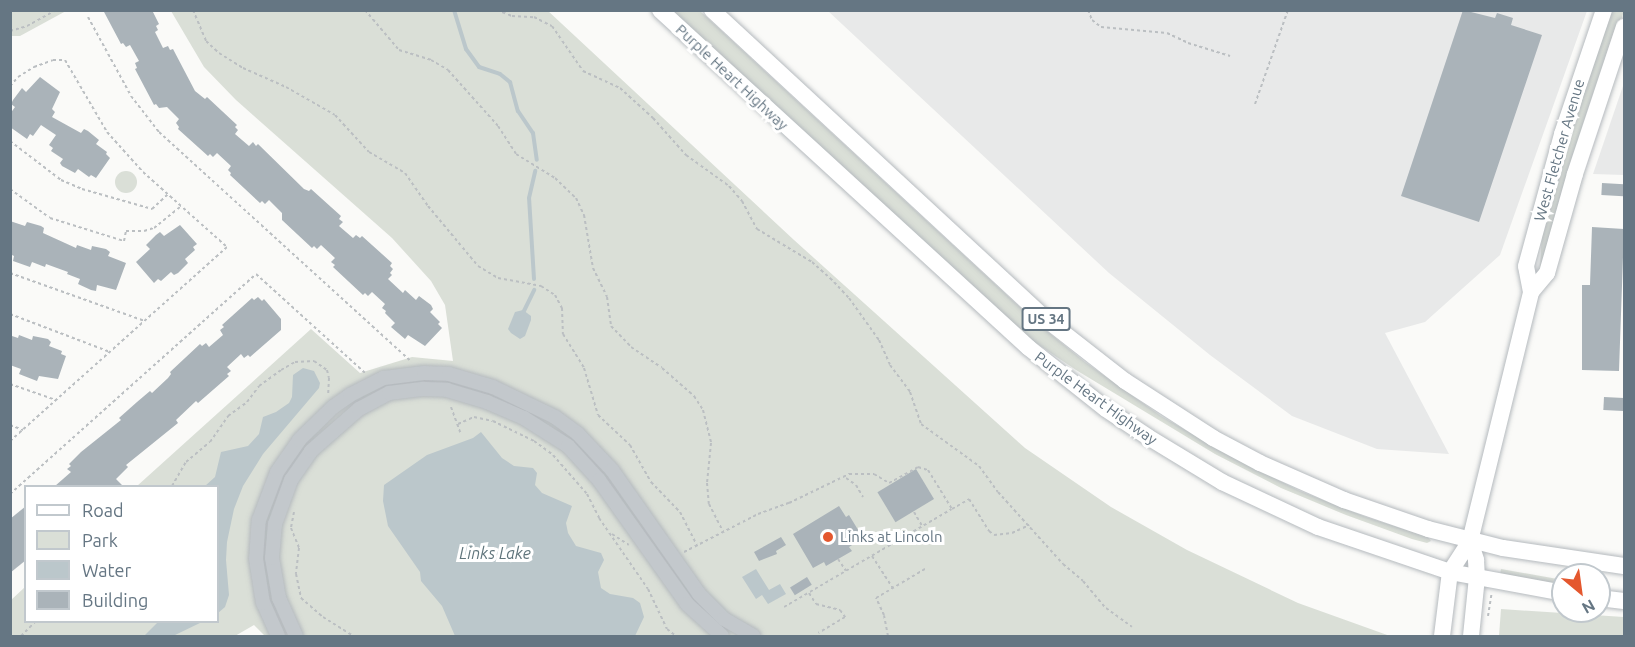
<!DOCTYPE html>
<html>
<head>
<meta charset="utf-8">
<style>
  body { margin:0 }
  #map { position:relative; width:1635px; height:647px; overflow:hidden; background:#fafaf8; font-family:Ubuntu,sans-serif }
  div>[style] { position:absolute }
  .built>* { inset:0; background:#e8e9e9 }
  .green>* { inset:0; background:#dadfd7; transform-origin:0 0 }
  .round { border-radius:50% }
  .water>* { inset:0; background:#bbc7cb }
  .stream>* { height:4px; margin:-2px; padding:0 2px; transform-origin:2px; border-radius:2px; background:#bbc7cb }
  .building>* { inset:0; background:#aab3b9; transform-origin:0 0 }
  .path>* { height:2px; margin-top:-1px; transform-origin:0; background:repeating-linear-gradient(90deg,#bbbfc2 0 3px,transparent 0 6px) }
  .roads { filter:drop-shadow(0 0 2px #b5babe) drop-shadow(0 0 2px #b5babe) }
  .minor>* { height:14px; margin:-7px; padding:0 7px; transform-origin:7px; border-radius:7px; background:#c3c8cc }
  .major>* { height:16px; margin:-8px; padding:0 8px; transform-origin:8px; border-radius:8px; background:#fff }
  .dots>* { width:16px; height:16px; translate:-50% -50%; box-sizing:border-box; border:3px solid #fff; border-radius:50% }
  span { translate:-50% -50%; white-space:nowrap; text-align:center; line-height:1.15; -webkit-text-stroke:6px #fff; paint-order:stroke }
  .shield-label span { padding:2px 4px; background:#fff; border:2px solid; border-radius:4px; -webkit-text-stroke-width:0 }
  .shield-label { font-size:14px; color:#657683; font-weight:700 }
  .street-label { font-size:15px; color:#657683 }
  .poi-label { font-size:15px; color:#657683 }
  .left { translate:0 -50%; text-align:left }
  .water-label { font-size:16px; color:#60757c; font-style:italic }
  .frame { position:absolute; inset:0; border:12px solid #657683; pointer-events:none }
  .legend { position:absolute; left:24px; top:485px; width:195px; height:138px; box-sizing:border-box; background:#fff; border:2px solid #c1c8cd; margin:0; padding:8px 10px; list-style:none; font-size:18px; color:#657683 }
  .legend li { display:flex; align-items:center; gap:12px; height:30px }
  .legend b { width:30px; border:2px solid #c1c8cd }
  .north { position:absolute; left:1551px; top:563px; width:60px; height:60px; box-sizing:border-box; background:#fff; border:2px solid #c1c8cd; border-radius:50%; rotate:151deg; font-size:16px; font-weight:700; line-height:24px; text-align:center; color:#657683 }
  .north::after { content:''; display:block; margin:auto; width:21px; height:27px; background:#e4572e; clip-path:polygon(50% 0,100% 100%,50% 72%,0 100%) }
</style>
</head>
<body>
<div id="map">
  <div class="built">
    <i style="clip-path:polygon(828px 11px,1587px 11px,1500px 255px,1425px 322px,1385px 333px,1449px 454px,1377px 449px,1292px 416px,1210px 355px,1109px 273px)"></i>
    <i style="clip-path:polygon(1624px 83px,1624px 175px,1593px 174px)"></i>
  </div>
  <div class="green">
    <i style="clip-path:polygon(547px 10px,794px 240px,1025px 448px,1111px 507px,1187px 550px,1298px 603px,1390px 636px,265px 636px,254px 625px,235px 636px,11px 636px,10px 601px,25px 587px,26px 622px,218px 622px,218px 486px,137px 486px,311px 329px,360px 373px,412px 357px,453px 361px,445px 305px,431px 281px,392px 238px,236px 100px,204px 67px,171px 11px)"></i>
    <i style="clip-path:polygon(20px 11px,20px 10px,66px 11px,20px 36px,11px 36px,11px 11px)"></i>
    <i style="clip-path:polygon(673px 11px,700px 11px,1037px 323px,1085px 362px,1161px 416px,1234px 458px,1300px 491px,1366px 517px,1428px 537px,1431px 541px,1427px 543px,1412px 539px,1346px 515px,1281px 488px,1215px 454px,1076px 370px,1033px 341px,1010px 323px)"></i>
    <i style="clip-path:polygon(1611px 11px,1624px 11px,1540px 268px,1542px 233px,1572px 124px)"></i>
    <i class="round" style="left:115px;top:171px;width:22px;height:22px"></i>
    <i style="left:1501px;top:569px;width:63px;height:5px;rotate:10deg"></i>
    <i style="clip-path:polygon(1501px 609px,1624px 617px,1624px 636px,1499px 636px)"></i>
  </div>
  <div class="water">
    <i style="clip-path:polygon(523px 310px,531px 316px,531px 320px,525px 336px,520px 339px,511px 333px,508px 329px,515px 312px)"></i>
    <i style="clip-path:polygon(303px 368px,314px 371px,320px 383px,319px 388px,263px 454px,243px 486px,234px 509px,227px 542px,226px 560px,229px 595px,225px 607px,218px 613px,218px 486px,205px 486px,215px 477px,221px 452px,248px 446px,259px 434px,263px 417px,276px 412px,289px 403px,292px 397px,293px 375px)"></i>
    <i style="clip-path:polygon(481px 432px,502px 458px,514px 466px,533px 468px,537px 473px,535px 485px,542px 493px,572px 506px,566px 523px,568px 533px,576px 546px,601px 553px,604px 560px,598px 572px,601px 588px,610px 594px,633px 598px,640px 603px,644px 617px,635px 636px,455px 636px,442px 606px,421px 581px,420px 572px,388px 526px,383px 501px,384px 485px,427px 455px,473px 438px)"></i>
    <i style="clip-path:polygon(756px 569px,769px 590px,780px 584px,786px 594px,768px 604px,762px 595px,756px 599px,742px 577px)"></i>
    <i style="clip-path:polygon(158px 622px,202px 622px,173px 636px,144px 636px)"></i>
  </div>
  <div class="stream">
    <i style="left:454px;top:10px;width:41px;rotate:72.9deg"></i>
    <i style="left:466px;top:49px;width:22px;rotate:54deg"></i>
    <i style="left:479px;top:67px;width:22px;rotate:18deg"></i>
    <i style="left:500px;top:74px;width:13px;rotate:39deg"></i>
    <i style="left:510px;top:82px;width:30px;rotate:75deg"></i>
    <i style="left:518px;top:111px;width:27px;rotate:56deg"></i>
    <i style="left:533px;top:133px;width:27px;rotate:82deg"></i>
    <i style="left:534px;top:279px;width:81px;rotate:-93.5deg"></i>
    <i style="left:529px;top:198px;width:28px;rotate:-77deg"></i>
    <i style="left:522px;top:315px;width:28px;rotate:-64deg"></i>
  </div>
  <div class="building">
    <i style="clip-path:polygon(103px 10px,152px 10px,159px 24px,156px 26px,158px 30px,155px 32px,163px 48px,168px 46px,170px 50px,173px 49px,195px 91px,205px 99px,207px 97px,237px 125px,235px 127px,238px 130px,235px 134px,249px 146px,253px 142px,256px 146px,258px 144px,304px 189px,309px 191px,311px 189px,341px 216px,339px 219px,343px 222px,339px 226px,353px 238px,356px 235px,360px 238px,362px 236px,392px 263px,390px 266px,393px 269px,390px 273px,392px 275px,388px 279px,403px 293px,405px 290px,416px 300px,419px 296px,431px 305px,433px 309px,430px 312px,440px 322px,438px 324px,442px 328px,425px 346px,408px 335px,405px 339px,391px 327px,395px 323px,385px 313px,386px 311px,382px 308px,385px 304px,372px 292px,368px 296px,365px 293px,363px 295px,333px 267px,335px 265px,331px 262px,335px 258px,321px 245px,317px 249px,314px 246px,312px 248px,282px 220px,282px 213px,269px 200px,265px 204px,262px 201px,260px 203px,230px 175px,231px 173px,228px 170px,231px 166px,217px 153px,213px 157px,210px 154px,208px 156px,178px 129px,179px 127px,176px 123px,179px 119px,167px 107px,159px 108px,156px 104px,154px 105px,135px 69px,137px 68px,135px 63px,139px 61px,130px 45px,126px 47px,123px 43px,121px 44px)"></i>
    <i style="clip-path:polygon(1463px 10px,1495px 18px,1497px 13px,1513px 18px,1511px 25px,1542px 35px,1479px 222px,1401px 196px)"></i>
    <i style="clip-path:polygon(40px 77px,60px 92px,52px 109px,55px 112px,52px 117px,81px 133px,84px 129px,88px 131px,99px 140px,96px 144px,107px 152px,106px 154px,110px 158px,96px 178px,91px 175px,89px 177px,78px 169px,75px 173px,62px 166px,60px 163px,63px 159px,51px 151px,53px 148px,49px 145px,56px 135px,41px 125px,33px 136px,30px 134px,27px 139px,10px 127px,10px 114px,15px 107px,11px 104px,13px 100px,22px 88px,26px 92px)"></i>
    <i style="left:1602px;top:183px;width:22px;height:12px;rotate:3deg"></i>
    <i style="clip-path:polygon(10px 221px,25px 226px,27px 222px,41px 226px,44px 228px,43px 233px,76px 248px,77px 245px,91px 250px,92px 246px,106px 249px,110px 252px,108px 256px,126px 263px,116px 290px,97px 285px,96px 291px,91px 290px,78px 284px,80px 279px,67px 274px,68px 272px,46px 264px,45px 267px,32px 262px,30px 267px,13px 261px,14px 256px,10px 254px)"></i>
    <i style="clip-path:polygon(180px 225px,197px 244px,193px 247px,195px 250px,185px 259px,188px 263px,178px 273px,174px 275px,171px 272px,161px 281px,158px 279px,154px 283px,136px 262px,150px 249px,146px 245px,156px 235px,160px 232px,164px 236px)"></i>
    <i style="clip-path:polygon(1592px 227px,1624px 229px,1619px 371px,1582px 370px,1582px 285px,1590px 285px)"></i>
    <i style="clip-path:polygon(258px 297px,262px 301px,264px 299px,281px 319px,281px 330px,250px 357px,248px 355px,244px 358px,241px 354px,227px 367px,231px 371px,227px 374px,229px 376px,198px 403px,196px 401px,176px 420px,178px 423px,126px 465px,128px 467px,116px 479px,123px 486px,55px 486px,71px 472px,67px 469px,71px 466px,69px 464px,81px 452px,121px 420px,119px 418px,137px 402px,150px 391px,152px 393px,168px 378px,171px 374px,170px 372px,200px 344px,202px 346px,206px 343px,209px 347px,223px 335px,220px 330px,224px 327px,222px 325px,252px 298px,254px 300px)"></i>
    <i style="clip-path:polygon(19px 335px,32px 340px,33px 336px,48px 339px,51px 342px,49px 346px,62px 351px,61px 354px,66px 356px,58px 379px,39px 376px,37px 381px,19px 374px,21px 369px,10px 365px,10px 342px,12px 336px,18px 338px)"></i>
    <i style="left:1604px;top:397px;width:20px;height:13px;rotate:3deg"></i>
    <i style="left:916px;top:469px;width:35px;height:45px;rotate:59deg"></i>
    <i style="clip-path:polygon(26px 506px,26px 560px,10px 573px,10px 519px)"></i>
    <i style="clip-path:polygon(839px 506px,846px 517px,849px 515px,863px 538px,849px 547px,852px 551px,826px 566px,824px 562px,813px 568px,793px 534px)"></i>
    <i style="clip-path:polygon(781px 537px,786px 545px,776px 551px,777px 554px,759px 561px,754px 552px)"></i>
    <i style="left:807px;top:577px;width:9px;height:20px;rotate:58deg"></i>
  </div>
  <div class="path">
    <i style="left:193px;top:10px;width:34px;rotate:67deg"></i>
    <i style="left:206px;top:41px;width:18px;rotate:43deg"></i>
    <i style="left:219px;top:53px;width:28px;rotate:32deg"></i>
    <i style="left:243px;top:68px;width:47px;rotate:23.8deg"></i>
    <i style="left:286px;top:87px;width:56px;rotate:29.7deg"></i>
    <i style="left:335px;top:115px;width:50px;rotate:47.4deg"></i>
    <i style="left:369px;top:152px;width:42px;rotate:30.3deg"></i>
    <i style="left:405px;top:173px;width:40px;rotate:55.1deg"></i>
    <i style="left:428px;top:206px;width:78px;rotate:50.2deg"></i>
    <i style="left:478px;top:266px;width:23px;rotate:31deg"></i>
    <i style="left:498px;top:278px;width:44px;rotate:10.5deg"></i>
    <i style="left:541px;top:286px;width:17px;rotate:33deg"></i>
    <i style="left:555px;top:295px;width:15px;rotate:62deg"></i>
    <i style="left:562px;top:308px;width:26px;rotate:88deg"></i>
    <i style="left:563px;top:334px;width:40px;rotate:58deg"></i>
    <i style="left:584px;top:368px;width:49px;rotate:73.4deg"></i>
    <i style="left:598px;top:415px;width:44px;rotate:43.2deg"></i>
    <i style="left:630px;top:445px;width:43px;rotate:60.4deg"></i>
    <i style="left:651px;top:482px;width:42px;rotate:46deg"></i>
    <i style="left:680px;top:512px;width:37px;rotate:63deg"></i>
    <i style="left:365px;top:10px;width:52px;rotate:49.6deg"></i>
    <i style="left:399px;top:50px;width:34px;rotate:17deg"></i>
    <i style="left:431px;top:60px;width:20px;rotate:30deg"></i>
    <i style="left:448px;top:70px;width:75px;rotate:48.2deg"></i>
    <i style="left:498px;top:126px;width:33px;rotate:57deg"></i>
    <i style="left:516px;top:154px;width:46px;rotate:31.6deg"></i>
    <i style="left:555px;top:178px;width:29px;rotate:44deg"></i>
    <i style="left:576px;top:198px;width:19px;rotate:65deg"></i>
    <i style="left:584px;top:215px;width:54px;rotate:80.4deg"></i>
    <i style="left:593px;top:268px;width:32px;rotate:64deg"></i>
    <i style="left:607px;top:297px;width:29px;rotate:82deg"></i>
    <i style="left:611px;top:326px;width:29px;rotate:46deg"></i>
    <i style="left:631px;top:347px;width:37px;rotate:34deg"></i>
    <i style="left:662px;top:368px;width:43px;rotate:41.2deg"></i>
    <i style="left:694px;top:396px;width:17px;rotate:57deg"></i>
    <i style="left:703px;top:410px;width:34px;rotate:76deg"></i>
    <i style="left:711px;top:443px;width:40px;rotate:95.7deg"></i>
    <i style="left:707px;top:483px;width:21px;rotate:85deg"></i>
    <i style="left:709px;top:504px;width:31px;rotate:63deg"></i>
    <i style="left:497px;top:10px;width:16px;rotate:22deg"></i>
    <i style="left:512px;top:16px;width:22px;rotate:3deg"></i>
    <i style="left:534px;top:17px;width:20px;rotate:27deg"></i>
    <i style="left:552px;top:26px;width:55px;rotate:55.4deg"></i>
    <i style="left:583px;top:71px;width:41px;rotate:24.7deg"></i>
    <i style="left:620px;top:88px;width:45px;rotate:42.3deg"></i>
    <i style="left:653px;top:118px;width:50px;rotate:48.3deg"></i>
    <i style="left:686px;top:155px;width:53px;rotate:35.8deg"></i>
    <i style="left:729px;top:186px;width:20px;rotate:49deg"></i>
    <i style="left:742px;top:201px;width:32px;rotate:62deg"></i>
    <i style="left:757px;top:229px;width:64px;rotate:31deg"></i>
    <i style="left:812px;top:262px;width:30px;rotate:42deg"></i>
    <i style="left:834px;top:282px;width:22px;rotate:47deg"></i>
    <i style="left:849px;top:298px;width:52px;rotate:54.5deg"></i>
    <i style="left:879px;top:340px;width:27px;rotate:66deg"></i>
    <i style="left:890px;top:365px;width:34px;rotate:53deg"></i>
    <i style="left:910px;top:392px;width:34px;rotate:71deg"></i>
    <i style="left:921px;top:424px;width:72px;rotate:35.9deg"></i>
    <i style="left:979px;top:466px;width:32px;rotate:54deg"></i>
    <i style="left:998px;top:492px;width:97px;rotate:47.9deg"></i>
    <i style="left:1063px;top:564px;width:26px;rotate:40deg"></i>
    <i style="left:1083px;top:581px;width:35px;rotate:50deg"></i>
    <i style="left:1106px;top:608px;width:32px;rotate:36deg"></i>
    <i style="left:1088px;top:10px;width:11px;rotate:68deg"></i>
    <i style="left:1092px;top:20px;width:11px;rotate:38deg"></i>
    <i style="left:1101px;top:27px;width:66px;rotate:5.2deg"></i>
    <i style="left:1167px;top:33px;width:23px;rotate:25deg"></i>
    <i style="left:1188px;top:43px;width:44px;rotate:17.2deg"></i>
    <i style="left:88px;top:17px;width:90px;rotate:61.4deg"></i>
    <i style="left:131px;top:96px;width:46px;rotate:52.1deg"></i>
    <i style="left:159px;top:132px;width:341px;rotate:42.3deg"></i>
    <i style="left:10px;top:31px;width:18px;rotate:-16deg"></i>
    <i style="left:27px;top:26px;width:33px;rotate:-29deg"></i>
    <i style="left:10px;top:86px;width:12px;rotate:-48deg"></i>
    <i style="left:18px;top:77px;width:19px;rotate:-32deg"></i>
    <i style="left:34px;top:67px;width:20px;rotate:-20deg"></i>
    <i style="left:53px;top:60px;width:12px"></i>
    <i style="left:65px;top:60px;width:83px;rotate:59.7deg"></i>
    <i style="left:107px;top:132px;width:54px;rotate:48deg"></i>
    <i style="left:143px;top:172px;width:113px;rotate:41.8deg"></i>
    <i style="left:227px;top:247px;width:291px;rotate:138.2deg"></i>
    <i style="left:1255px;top:104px;width:100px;rotate:-70.7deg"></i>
    <i style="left:10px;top:141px;width:64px;rotate:37.4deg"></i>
    <i style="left:61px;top:180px;width:23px;rotate:23deg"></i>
    <i style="left:82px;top:189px;width:73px;rotate:15.9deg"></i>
    <i style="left:152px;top:209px;width:22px;rotate:-43deg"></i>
    <i style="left:10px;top:189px;width:49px;rotate:35.9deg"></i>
    <i style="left:50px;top:218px;width:77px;rotate:17.3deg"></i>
    <i style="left:124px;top:241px;width:10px;rotate:-79deg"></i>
    <i style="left:126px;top:231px;width:18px"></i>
    <i style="left:144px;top:231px;width:10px;rotate:-17deg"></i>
    <i style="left:154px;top:228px;width:35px;rotate:-39deg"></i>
    <i style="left:10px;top:273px;width:143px;rotate:19.6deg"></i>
    <i style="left:10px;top:314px;width:107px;rotate:20.8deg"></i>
    <i style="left:10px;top:384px;width:49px;rotate:19.2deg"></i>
    <i style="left:451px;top:407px;width:27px;rotate:70deg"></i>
    <i style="left:458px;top:424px;width:17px;rotate:-24deg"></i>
    <i style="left:474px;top:417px;width:19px;rotate:12deg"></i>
    <i style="left:493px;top:421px;width:46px;rotate:26deg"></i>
    <i style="left:534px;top:441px;width:24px;rotate:36deg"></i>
    <i style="left:553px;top:455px;width:52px;rotate:48.9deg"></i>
    <i style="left:587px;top:494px;width:27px;rotate:63deg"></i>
    <i style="left:599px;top:518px;width:86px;rotate:55.4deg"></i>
    <i style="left:648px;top:589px;width:44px;rotate:64.6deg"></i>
    <i style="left:667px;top:629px;width:11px;rotate:38deg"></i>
    <i style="left:10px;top:425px;width:14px;rotate:21deg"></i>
    <i style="left:846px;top:478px;width:12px;rotate:35deg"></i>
    <i style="left:856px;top:485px;width:14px;rotate:60deg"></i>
    <i style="left:172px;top:486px;width:28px;rotate:-60deg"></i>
    <i style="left:186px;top:462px;width:31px;rotate:-40deg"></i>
    <i style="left:210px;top:442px;width:32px;rotate:-55deg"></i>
    <i style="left:228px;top:416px;width:24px;rotate:-36deg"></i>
    <i style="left:247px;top:402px;width:20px;rotate:-53deg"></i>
    <i style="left:259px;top:386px;width:27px;rotate:-36deg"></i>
    <i style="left:281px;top:370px;width:16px;rotate:-30deg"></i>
    <i style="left:295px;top:362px;width:19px;rotate:-3deg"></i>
    <i style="left:314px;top:361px;width:16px;rotate:35deg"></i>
    <i style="left:327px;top:370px;width:8px;rotate:76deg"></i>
    <i style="left:329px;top:378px;width:17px;rotate:93deg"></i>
    <i style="left:10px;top:494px;width:330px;rotate:-41.8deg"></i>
    <i style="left:256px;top:274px;width:147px;rotate:42.2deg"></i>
    <i style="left:294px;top:512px;width:16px;rotate:101deg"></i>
    <i style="left:291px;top:528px;width:22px;rotate:68deg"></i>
    <i style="left:299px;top:548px;width:26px;rotate:97deg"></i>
    <i style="left:296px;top:574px;width:25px;rotate:78deg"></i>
    <i style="left:301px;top:598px;width:29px;rotate:41deg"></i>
    <i style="left:323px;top:617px;width:36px;rotate:32deg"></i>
    <i style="left:914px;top:512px;width:16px;rotate:60deg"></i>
    <i style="left:612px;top:534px;width:20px;rotate:33deg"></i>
    <i style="left:684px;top:552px;width:83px;rotate:-27.2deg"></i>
    <i style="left:758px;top:514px;width:33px;rotate:-20deg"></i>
    <i style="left:789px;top:503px;width:67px;rotate:-25.8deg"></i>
    <i style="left:849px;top:474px;width:25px"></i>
    <i style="left:874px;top:474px;width:17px;rotate:31deg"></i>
    <i style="left:889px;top:483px;width:33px;rotate:-29deg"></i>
    <i style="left:918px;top:467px;width:10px;rotate:17deg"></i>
    <i style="left:928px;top:470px;width:46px;rotate:58.4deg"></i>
    <i style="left:952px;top:509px;width:20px;rotate:-30deg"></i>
    <i style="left:969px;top:499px;width:38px;rotate:58deg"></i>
    <i style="left:989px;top:531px;width:6px;rotate:39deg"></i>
    <i style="left:994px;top:535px;width:18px;rotate:-6deg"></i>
    <i style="left:1012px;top:533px;width:19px;rotate:-25deg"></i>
    <i style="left:872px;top:556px;width:38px;rotate:57deg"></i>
    <i style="left:838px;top:559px;width:14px;rotate:56deg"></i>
    <i style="left:809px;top:593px;width:13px;rotate:58deg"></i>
    <i style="left:816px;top:604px;width:25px;rotate:14deg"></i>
    <i style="left:840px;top:610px;width:9px;rotate:54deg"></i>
    <i style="left:845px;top:617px;width:31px;rotate:149deg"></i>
    <i style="left:784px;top:607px;width:194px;rotate:-30.3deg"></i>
    <i style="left:1488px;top:616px;width:24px;rotate:-81deg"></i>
    <i style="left:21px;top:636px;width:20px;rotate:-45deg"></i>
    <i style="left:888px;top:636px;width:21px;rotate:-101deg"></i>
    <i style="left:884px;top:615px;width:19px;rotate:-115deg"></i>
    <i style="left:876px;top:598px;width:57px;rotate:-30.6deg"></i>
  </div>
  <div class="roads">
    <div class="minor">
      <i style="left:278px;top:636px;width:36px;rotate:-114deg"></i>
      <i style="left:263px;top:603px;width:45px;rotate:-99deg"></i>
      <i style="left:256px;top:559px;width:39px;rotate:-86deg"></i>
      <i style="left:259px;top:520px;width:51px;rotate:-69.4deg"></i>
      <i style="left:277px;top:472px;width:39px;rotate:-55deg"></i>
      <i style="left:299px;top:440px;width:47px;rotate:-44.1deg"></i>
      <i style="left:333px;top:407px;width:21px;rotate:-35deg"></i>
      <i style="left:350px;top:395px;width:38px;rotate:-27deg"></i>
      <i style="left:384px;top:378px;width:40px;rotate:-7.1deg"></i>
      <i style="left:424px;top:373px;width:25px;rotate:2deg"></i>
      <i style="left:449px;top:374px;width:46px;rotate:16.5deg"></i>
      <i style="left:493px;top:387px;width:69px;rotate:25.8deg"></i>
      <i style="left:555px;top:417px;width:29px;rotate:36deg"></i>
      <i style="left:578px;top:434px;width:50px;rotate:46.6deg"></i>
      <i style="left:612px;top:470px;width:151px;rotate:54.9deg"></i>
      <i style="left:699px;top:594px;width:35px;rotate:45deg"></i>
      <i style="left:724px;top:619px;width:34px;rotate:30deg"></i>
      <i style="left:296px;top:636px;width:42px;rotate:-114.1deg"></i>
      <i style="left:279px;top:598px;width:41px;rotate:-99.9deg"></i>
      <i style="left:272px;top:558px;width:34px;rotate:-85deg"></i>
      <i style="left:275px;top:524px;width:47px;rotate:-70deg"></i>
      <i style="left:291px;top:480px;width:35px;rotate:-55deg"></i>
      <i style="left:311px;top:451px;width:64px;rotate:-41.2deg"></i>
      <i style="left:359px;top:409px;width:34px;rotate:-28deg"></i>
      <i style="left:389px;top:393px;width:35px;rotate:-7deg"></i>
      <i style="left:424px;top:389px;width:23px;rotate:2deg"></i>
      <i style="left:447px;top:390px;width:42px;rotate:16.7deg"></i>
      <i style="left:487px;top:402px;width:40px;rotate:23.4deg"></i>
      <i style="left:524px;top:418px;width:52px;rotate:32.5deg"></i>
      <i style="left:568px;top:446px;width:46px;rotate:47.6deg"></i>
      <i style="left:599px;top:480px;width:152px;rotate:54.6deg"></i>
      <i style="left:687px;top:604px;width:47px;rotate:42.4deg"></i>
    </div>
    <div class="major">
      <i style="left:660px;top:10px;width:500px;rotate:42.49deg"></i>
      <i style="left:1029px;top:348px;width:98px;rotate:38.4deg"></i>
      <i style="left:1106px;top:409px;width:50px;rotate:33.7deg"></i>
      <i style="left:1148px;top:437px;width:87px;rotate:31.3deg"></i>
      <i style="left:1222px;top:482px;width:106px;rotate:25.1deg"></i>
      <i style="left:1318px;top:527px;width:139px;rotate:18.8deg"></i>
      <i style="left:1450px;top:572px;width:115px;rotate:10.5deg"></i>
      <i style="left:712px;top:10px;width:451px;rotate:42.8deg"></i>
      <i style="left:1043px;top:317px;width:104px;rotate:38deg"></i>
      <i style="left:1125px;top:381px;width:105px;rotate:32.9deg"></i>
      <i style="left:1213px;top:438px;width:53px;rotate:28deg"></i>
      <i style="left:1260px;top:463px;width:92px;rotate:23.8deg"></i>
      <i style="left:1344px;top:500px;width:89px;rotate:19deg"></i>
      <i style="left:1428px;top:529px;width:77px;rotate:14.2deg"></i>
      <i style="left:1503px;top:548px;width:122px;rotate:8.5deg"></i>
      <i style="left:1531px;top:292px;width:25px;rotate:-50deg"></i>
      <i style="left:1547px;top:273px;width:103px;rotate:-74.2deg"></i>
      <i style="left:1575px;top:174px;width:155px;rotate:-71.6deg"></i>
      <i style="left:1470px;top:541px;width:20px;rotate:72deg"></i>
      <i style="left:1476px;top:560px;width:17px;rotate:87deg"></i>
      <i style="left:1477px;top:577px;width:59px;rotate:95.8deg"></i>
      <i style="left:1599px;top:598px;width:25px;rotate:7deg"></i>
      <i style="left:1442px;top:636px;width:64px;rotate:-82.9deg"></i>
      <i style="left:1450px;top:572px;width:37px;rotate:-57deg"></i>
      <i style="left:1470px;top:541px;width:256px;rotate:-76.2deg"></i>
      <i style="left:1531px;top:292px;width:26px;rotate:-101deg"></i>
      <i style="left:1526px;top:266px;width:137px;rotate:-74.7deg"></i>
      <i style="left:1562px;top:134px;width:131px;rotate:-71.3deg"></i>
    </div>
  </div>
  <div class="dots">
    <i style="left:828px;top:537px;background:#e4572e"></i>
  </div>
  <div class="shield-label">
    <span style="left:1046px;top:319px">US 34</span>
  </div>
  <div class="street-label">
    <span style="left:732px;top:77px;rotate:43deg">Purple Heart Highway</span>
    <span style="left:1559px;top:150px;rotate:-74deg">West Fletcher Avenue</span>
    <span style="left:1096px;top:398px;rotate:36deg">Purple Heart Highway</span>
  </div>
  <div class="poi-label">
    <span class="left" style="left:840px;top:537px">Links at Lincoln</span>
  </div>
  <div class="water-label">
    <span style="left:495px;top:553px">Links Lake</span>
  </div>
  <div class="frame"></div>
  <ul class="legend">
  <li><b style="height:8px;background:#fff"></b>Road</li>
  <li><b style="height:16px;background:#dadfd7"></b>Park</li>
  <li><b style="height:16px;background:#bbc7cb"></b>Water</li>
  <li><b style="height:16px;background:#aab3b9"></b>Building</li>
  </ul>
  <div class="north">N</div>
</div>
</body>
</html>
